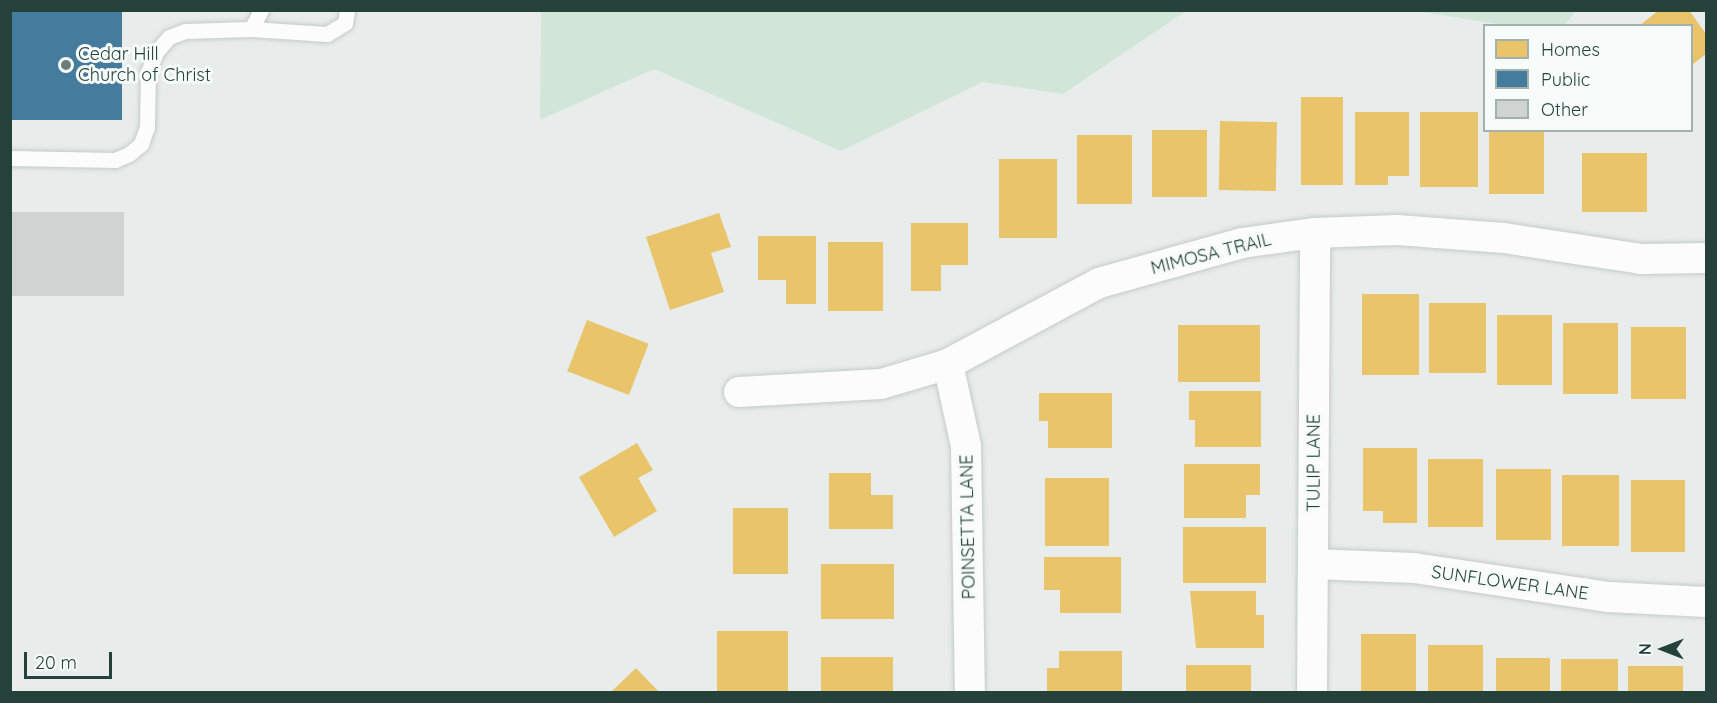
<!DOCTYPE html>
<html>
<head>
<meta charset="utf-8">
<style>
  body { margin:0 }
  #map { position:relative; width:1717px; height:703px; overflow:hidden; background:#e8edeb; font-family:Quicksand,sans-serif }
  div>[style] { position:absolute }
  .green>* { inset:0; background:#d1e6d8 }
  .homes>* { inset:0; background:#e9c46a; transform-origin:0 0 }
  .public>* { inset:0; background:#457b9d; transform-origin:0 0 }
  .building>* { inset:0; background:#cfd4d2; transform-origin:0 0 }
  .roads { filter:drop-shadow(0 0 2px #c5cac8) drop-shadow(0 0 2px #c5cac8) }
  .service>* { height:15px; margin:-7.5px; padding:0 7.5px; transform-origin:7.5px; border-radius:7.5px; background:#fcfcfc }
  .minor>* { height:30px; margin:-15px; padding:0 15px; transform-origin:15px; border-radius:15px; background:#fcfcfc }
  .dots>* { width:16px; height:16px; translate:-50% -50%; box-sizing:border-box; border:3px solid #f7fbf9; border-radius:50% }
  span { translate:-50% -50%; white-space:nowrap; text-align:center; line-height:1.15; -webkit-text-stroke:6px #f7fbf9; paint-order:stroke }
  .poi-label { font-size:18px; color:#24423a }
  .left { translate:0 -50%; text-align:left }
  .street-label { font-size:18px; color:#24423a }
  .frame { position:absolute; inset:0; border:12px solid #24423a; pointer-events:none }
  .legend { position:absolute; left:1483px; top:24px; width:210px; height:108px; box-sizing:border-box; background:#f7fbf9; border:2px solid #a3b1ad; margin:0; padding:8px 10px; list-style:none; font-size:18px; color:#24423a }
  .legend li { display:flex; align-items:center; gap:12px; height:30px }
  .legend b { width:30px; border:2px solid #a3b1ad }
  .north { position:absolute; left:1633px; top:619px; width:60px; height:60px; -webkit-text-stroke:4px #f7fbf9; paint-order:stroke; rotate:270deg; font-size:16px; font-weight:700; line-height:24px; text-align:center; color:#24423a }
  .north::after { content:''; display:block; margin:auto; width:21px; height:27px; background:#24423a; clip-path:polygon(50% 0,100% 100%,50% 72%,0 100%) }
  .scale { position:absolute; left:24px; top:652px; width:88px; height:27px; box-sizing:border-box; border:3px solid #24423a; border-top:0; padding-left:8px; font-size:18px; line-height:21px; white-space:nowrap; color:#24423a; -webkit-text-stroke:4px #f7fbf9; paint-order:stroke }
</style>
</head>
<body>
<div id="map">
  <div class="green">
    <i style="clip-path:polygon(541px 11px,541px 10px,1257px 11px,1186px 11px,1063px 94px,983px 82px,841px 151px,654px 69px,540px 120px)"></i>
    <i style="clip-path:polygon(1417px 11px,1576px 11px,1564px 26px,1502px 25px)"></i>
  </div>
  <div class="homes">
    <i style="clip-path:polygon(1659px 10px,1689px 10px,1706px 34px,1706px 54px,1692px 65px,1692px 26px,1639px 26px)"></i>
    <i style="left:1301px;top:97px;width:42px;height:88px"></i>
    <i style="clip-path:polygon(1355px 112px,1409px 112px,1409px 176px,1388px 176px,1388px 185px,1355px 185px)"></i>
    <i style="left:1420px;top:112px;width:58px;height:75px"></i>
    <i style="left:1220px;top:121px;width:57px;height:69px;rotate:1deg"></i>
    <i style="left:1152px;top:130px;width:55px;height:67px"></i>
    <i style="left:1489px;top:130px;width:55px;height:64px"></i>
    <i style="left:1077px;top:135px;width:55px;height:69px"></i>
    <i style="left:1582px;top:153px;width:65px;height:59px"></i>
    <i style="left:999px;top:159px;width:58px;height:79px"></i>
    <i style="clip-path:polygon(719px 213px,731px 247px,711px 253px,724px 292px,670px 310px,646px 237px)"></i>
    <i style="clip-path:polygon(911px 223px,968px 223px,968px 265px,941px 265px,941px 291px,911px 291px)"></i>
    <i style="clip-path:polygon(758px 236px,816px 236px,816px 304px,786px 304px,786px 280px,758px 280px)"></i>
    <i style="left:828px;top:242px;width:55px;height:69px"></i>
    <i style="left:1362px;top:294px;width:57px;height:81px"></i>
    <i style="left:1429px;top:303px;width:57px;height:70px"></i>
    <i style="left:1497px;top:315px;width:55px;height:70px"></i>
    <i style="left:587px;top:320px;width:66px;height:55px;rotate:21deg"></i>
    <i style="left:1563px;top:323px;width:55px;height:71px"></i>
    <i style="left:1178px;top:325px;width:82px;height:57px"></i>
    <i style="left:1631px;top:327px;width:55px;height:72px"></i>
    <i style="clip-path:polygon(1189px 391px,1261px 391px,1261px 447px,1195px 447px,1195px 420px,1189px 420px)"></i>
    <i style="clip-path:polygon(1039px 393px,1112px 393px,1112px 448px,1048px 448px,1048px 421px,1039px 421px)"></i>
    <i style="clip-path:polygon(637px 443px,653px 470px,638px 478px,657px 511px,614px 537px,579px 477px)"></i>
    <i style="clip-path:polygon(1363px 448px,1417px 448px,1417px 523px,1383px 523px,1383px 511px,1363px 511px)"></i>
    <i style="left:1428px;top:459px;width:55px;height:68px"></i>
    <i style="clip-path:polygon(1184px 464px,1260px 464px,1260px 495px,1246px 495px,1246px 518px,1184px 518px)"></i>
    <i style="left:1496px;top:469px;width:55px;height:71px"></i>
    <i style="clip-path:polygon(829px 473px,871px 473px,871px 495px,893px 495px,893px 529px,829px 529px)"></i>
    <i style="left:1562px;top:475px;width:57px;height:71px"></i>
    <i style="left:1045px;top:478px;width:64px;height:68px"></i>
    <i style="left:1631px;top:480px;width:54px;height:72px"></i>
    <i style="left:733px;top:508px;width:55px;height:66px"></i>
    <i style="left:1183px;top:527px;width:83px;height:56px"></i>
    <i style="clip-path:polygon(1044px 557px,1121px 557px,1121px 613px,1060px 613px,1060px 590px,1044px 590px)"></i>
    <i style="left:821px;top:564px;width:73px;height:55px"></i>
    <i style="clip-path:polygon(1190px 591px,1256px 591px,1256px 615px,1264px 615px,1264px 648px,1196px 648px)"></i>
    <i style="left:717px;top:631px;width:71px;height:61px"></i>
    <i style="left:1361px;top:634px;width:55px;height:58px"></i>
    <i style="left:1428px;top:645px;width:55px;height:47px"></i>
    <i style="clip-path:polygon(1059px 651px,1122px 651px,1122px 692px,1047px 692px,1047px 668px,1059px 668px)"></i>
    <i style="left:821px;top:657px;width:72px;height:35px"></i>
    <i style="left:1496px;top:658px;width:54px;height:34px"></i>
    <i style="left:1561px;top:659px;width:57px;height:33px"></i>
    <i style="left:1186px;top:665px;width:65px;height:27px"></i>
    <i style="left:1628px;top:666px;width:55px;height:26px"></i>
    <i style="clip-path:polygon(636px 668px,659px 692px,611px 692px)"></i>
  </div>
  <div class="public">
    <i style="left:10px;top:10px;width:112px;height:110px"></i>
  </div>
  <div class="building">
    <i style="left:10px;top:212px;width:114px;height:84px"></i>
  </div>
  <div class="roads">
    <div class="service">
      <i style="left:251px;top:29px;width:76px;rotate:3.8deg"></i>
      <i style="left:327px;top:34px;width:21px;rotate:-31deg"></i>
      <i style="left:345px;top:23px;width:13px;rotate:-81deg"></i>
      <i style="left:10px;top:158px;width:105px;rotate:1.1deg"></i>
      <i style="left:115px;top:160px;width:15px;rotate:-23deg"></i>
      <i style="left:129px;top:154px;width:16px;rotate:-40deg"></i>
      <i style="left:141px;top:144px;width:18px;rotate:-71deg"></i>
      <i style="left:147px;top:127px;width:55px;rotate:-89deg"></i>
      <i style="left:148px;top:72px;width:22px;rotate:-68deg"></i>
      <i style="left:156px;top:52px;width:20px;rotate:-49deg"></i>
      <i style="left:169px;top:37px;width:17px;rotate:-21deg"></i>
      <i style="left:185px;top:31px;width:66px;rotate:-1.7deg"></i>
      <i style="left:251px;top:29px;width:21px;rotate:-62deg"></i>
    </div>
    <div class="minor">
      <i style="left:948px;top:364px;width:84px;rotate:77.6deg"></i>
      <i style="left:966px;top:446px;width:246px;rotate:89.1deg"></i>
      <i style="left:739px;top:392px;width:142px;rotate:-3.2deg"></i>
      <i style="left:881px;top:384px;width:70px;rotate:-16.6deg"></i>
      <i style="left:948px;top:364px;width:171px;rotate:-28.2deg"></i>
      <i style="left:1099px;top:283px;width:148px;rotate:-15.6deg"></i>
      <i style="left:1242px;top:243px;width:74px;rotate:-7.8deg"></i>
      <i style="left:1315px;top:233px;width:82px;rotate:-2.1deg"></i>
      <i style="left:1397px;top:230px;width:107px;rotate:4.3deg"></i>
      <i style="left:1504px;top:238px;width:139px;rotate:8.7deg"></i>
      <i style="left:1641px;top:259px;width:65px;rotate:-0.9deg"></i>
      <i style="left:1313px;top:564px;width:101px;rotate:2.3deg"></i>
      <i style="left:1414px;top:568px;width:197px;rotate:8.5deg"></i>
      <i style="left:1609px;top:597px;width:97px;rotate:3deg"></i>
      <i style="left:1312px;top:692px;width:459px;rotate:-89.6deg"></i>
    </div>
  </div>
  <div class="dots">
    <i style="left:66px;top:65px;background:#697e78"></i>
  </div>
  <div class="poi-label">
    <span class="left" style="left:78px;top:65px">Cedar Hill<br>Church of Christ</span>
  </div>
  <div class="street-label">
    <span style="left:1211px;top:254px;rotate:-14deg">MIMOSA TRAIL</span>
    <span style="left:1314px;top:463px;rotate:-90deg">TULIP LANE</span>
    <span style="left:968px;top:527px;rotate:-91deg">POINSETTA LANE</span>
    <span style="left:1510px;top:583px;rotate:8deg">SUNFLOWER LANE</span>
  </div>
  <div class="frame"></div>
  <ul class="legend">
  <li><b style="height:16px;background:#e9c46a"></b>Homes</li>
  <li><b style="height:16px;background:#457b9d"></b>Public</li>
  <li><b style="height:16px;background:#cfd4d2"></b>Other</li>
  </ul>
  <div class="north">N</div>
  <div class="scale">20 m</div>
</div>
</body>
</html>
